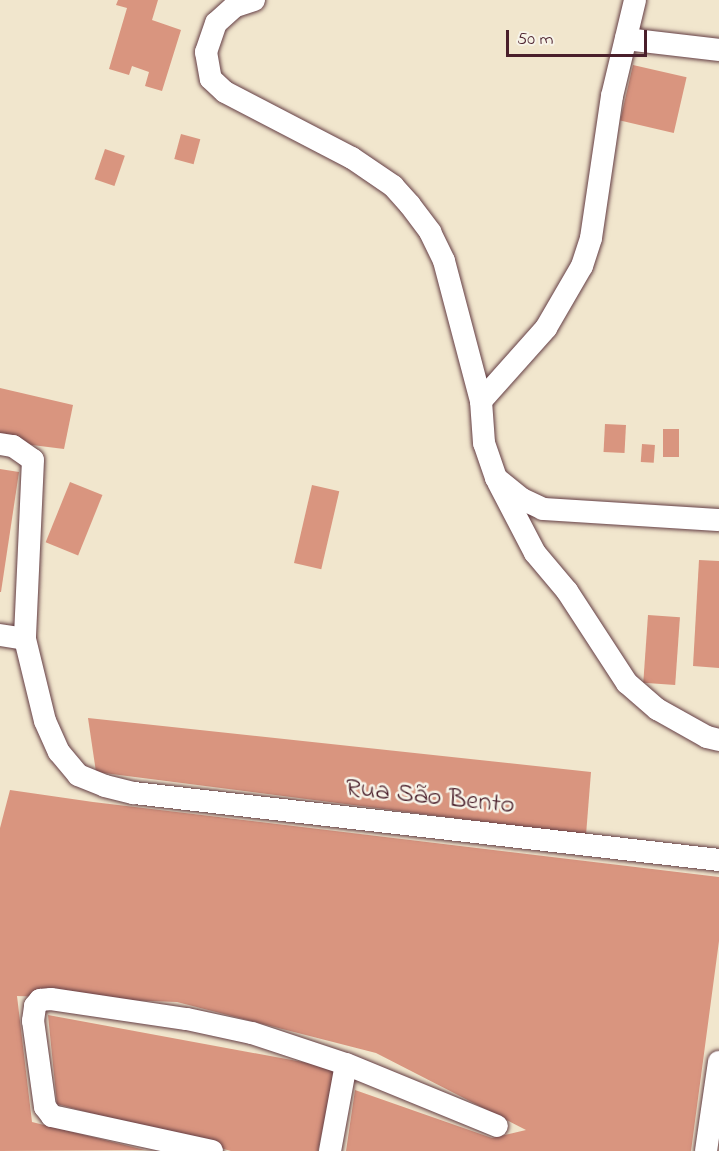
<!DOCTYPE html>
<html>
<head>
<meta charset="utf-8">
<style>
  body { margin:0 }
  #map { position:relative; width:719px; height:1151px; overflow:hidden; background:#f1e6cd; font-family:"Indie Flower",sans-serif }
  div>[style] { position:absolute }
  .building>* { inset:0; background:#d9957f; transform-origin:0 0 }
  .roads { filter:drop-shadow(0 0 2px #633d43) drop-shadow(0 0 2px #633d43) }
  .street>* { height:22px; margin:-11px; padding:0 11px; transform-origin:11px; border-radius:11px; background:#fff }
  span { translate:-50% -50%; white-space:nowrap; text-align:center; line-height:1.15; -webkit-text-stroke:5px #f7f3e8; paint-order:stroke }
  .street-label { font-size:27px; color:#4a1f2b }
  .scale { position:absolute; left:506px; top:30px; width:141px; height:27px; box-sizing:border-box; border:3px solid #4a1f2b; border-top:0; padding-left:8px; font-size:18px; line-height:21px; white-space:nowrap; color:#4a1f2b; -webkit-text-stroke:4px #f7f3e8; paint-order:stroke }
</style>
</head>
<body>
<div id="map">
  <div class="building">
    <i style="clip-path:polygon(118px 0,158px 0,152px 20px,181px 30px,162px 91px,145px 86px,149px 72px,132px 66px,129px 75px,109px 69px,127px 8px,116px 5px)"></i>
    <i style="left:633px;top:65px;width:55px;height:57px;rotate:13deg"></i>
    <i style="left:181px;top:134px;width:20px;height:26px;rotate:15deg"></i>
    <i style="left:105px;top:149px;width:21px;height:32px;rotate:19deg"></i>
    <i style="clip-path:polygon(0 388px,73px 405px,64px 449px,0 441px)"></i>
    <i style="left:605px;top:424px;width:21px;height:28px;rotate:3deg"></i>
    <i style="left:663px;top:429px;width:16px;height:28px"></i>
    <i style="left:642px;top:444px;width:13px;height:18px;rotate:4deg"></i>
    <i style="clip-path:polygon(0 469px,19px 472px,1px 592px,0 592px)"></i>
    <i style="left:70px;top:482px;width:35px;height:65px;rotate:22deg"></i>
    <i style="left:312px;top:485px;width:28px;height:80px;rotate:13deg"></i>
    <i style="clip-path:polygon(699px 560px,719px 561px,719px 668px,693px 666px)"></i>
    <i style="left:648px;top:615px;width:32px;height:68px;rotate:4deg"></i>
    <i style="clip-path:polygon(88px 718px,591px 772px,586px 835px,96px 772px)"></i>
    <i style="clip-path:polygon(10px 790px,93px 802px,719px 877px,719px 941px,691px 1151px,346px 1151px,355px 1090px,492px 1138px,526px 1130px,376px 1053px,177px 1002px,17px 996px,32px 1122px,145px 1150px,0 1151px,0 828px)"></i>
    <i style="clip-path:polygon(48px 1015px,335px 1068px,318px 1151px,231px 1151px,57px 1104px)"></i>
  </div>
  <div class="roads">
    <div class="street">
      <i style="left:254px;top:0;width:20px;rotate:162deg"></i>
      <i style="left:235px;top:6px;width:25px;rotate:138deg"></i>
      <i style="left:216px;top:23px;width:31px;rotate:109deg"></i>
      <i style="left:206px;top:52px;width:27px;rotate:80deg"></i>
      <i style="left:211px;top:79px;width:19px;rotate:43deg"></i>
      <i style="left:225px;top:92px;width:143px;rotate:27.5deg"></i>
      <i style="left:352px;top:158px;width:50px;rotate:34.3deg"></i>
      <i style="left:393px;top:186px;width:25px;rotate:48deg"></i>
      <i style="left:410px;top:205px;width:34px;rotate:53deg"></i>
      <i style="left:430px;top:232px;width:32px;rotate:64deg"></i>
      <i style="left:444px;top:261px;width:145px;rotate:75.2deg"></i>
      <i style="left:481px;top:401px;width:42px;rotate:85.9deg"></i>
      <i style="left:484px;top:443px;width:37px;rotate:71deg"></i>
      <i style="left:496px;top:478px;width:33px;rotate:39deg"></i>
      <i style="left:522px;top:499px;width:23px;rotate:25deg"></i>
      <i style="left:543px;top:509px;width:176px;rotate:3.6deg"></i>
      <i style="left:626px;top:39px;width:94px;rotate:6.7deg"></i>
      <i style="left:481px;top:401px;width:98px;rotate:-48.3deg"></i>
      <i style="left:546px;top:328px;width:72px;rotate:-59.9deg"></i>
      <i style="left:582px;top:266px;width:29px;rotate:-72deg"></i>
      <i style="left:591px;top:238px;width:144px;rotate:-81.6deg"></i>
      <i style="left:612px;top:96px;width:99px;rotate:-76.5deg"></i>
      <i style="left:0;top:444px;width:13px;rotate:9deg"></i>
      <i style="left:13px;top:446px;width:24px;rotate:35deg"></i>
      <i style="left:33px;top:460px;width:179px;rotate:92.6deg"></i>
      <i style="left:25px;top:639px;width:84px;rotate:76.3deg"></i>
      <i style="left:45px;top:721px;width:34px;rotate:66deg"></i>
      <i style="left:59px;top:752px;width:30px;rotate:50deg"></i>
      <i style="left:78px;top:775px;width:29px;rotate:22deg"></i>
      <i style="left:105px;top:786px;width:30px;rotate:14deg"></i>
      <i style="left:134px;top:793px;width:589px;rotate:6.53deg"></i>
      <i style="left:498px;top:482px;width:80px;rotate:62.5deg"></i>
      <i style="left:535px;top:553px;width:50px;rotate:49.9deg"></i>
      <i style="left:567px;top:591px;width:110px;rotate:56.9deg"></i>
      <i style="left:627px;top:683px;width:40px;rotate:41deg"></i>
      <i style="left:657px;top:709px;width:57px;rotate:29.2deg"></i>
      <i style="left:707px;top:737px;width:12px;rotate:14deg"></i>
      <i style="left:0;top:635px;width:25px;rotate:9deg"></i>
      <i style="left:212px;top:1151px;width:164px;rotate:-167.7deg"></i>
      <i style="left:52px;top:1116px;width:11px;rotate:-128deg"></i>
      <i style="left:45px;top:1107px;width:87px;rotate:-97.9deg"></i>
      <i style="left:33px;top:1021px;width:15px;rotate:-82deg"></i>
      <i style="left:35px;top:1006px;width:8px;rotate:-50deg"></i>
      <i style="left:40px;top:1000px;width:11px;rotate:-5deg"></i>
      <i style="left:51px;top:999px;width:137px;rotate:8.4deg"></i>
      <i style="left:187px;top:1019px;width:66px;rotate:12.2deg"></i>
      <i style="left:252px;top:1033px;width:99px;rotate:18.3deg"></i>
      <i style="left:346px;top:1064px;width:163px;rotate:22.3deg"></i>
      <i style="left:330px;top:1151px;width:88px;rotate:-79.6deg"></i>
      <i style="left:706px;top:1151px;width:90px;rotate:-81.7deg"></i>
    </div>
  </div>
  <div class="street-label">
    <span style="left:430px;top:797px;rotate:6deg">Rua São Bento</span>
  </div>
  <div class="scale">50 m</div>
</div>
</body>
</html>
